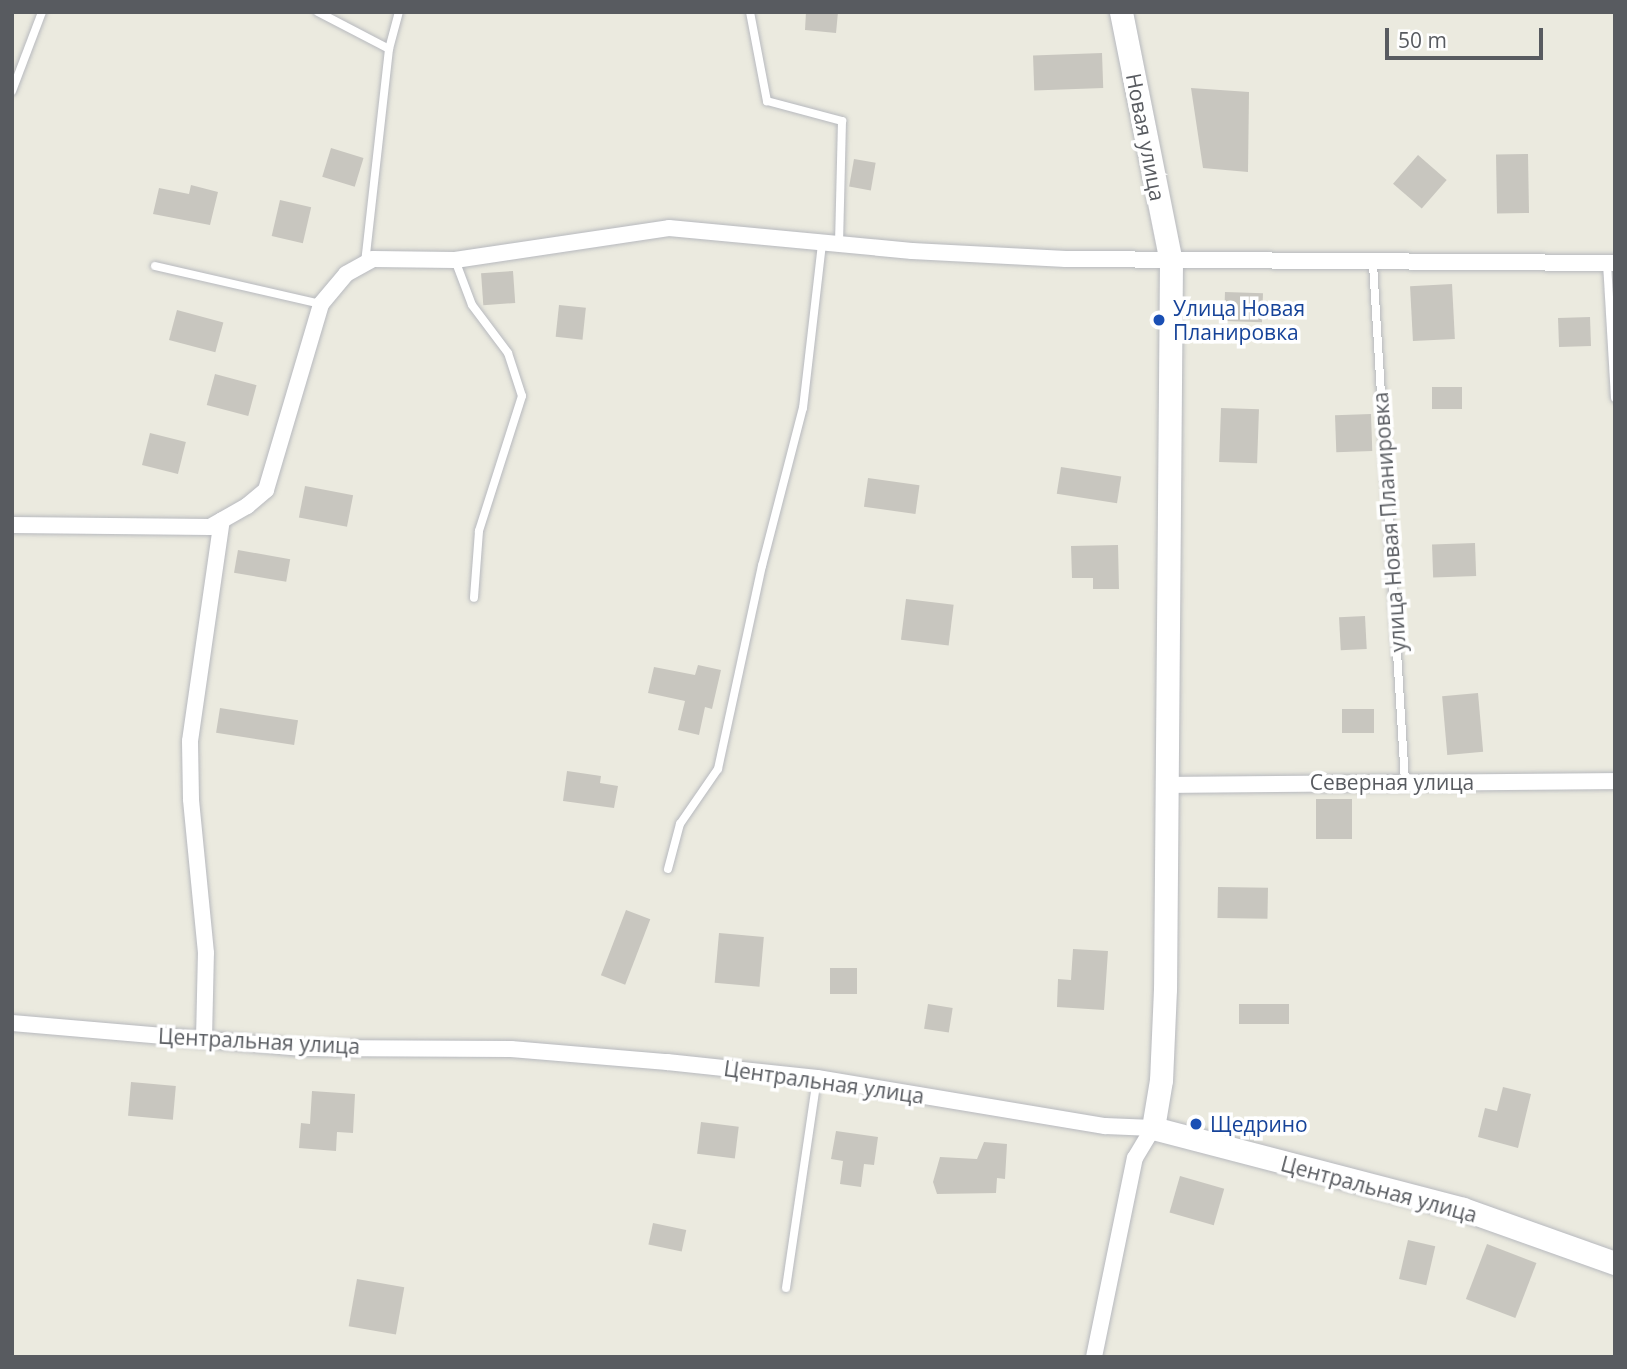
<!DOCTYPE html>
<html>
<head>
<meta charset="utf-8">
<style>
  body { margin:0 }
  #map { position:relative; width:1627px; height:1369px; overflow:hidden; background:#ebeadf; font-family:"Open Sans",sans-serif }
  div>[style] { position:absolute }
  .building>* { inset:0; background:#c8c6bf; transform-origin:0 0 }
  .roads { filter:drop-shadow(0 0 2px #b7b9be) drop-shadow(0 0 2px #b7b9be) }
  .lane>* { height:8px; margin:-4px; padding:0 4px; transform-origin:4px; border-radius:4px; background:#fff }
  .street>* { height:16px; margin:-8px; padding:0 8px; transform-origin:8px; border-radius:8px; background:#fff }
  .secondary>* { height:23px; margin:-11.5px; padding:0 11.5px; transform-origin:11.5px; border-radius:11.5px; background:#fff }
  .dots>* { width:19px; height:19px; translate:-50% -50%; box-sizing:border-box; border:4px solid #fff; border-radius:50% }
  span { translate:-50% -50%; white-space:nowrap; text-align:center; line-height:1.15; -webkit-text-stroke:7px #fff; paint-order:stroke }
  .street-label { font-size:21px; color:#585b60 }
  .transit-label { font-size:21px; color:#164399 }
  .left { translate:0 -50%; text-align:left }
  .frame { position:absolute; inset:0; border:14px solid #585b60; pointer-events:none }
  .scale { position:absolute; left:1385px; top:28px; width:158px; height:32px; box-sizing:border-box; border:4px solid #585b60; border-top:0; padding-left:9px; font-size:21px; line-height:24px; white-space:nowrap; color:#585b60; -webkit-text-stroke:5px #fff; paint-order:stroke }
</style>
</head>
<body>
<div id="map">
  <div class="building">
    <i style="clip-path:polygon(806px 12px,838px 12px,836px 33px,805px 30px)"></i>
    <i style="left:1102px;top:53px;width:35px;height:69px;rotate:88deg"></i>
    <i style="clip-path:polygon(1191px 88px,1249px 92px,1248px 172px,1203px 168px)"></i>
    <i style="left:331px;top:148px;width:34px;height:30px;rotate:17deg"></i>
    <i style="left:1528px;top:154px;width:59px;height:32px;rotate:89deg"></i>
    <i style="left:1418px;top:155px;width:38px;height:38px;rotate:41deg"></i>
    <i style="left:854px;top:159px;width:22px;height:28px;rotate:10deg"></i>
    <i style="clip-path:polygon(191px 185px,218px 192px,210px 225px,153px 214px,159px 188px,189px 194px)"></i>
    <i style="left:280px;top:200px;width:32px;height:37px;rotate:13deg"></i>
    <i style="left:513px;top:271px;width:32px;height:32px;rotate:86deg"></i>
    <i style="left:1452px;top:284px;width:55px;height:42px;rotate:87deg"></i>
    <i style="left:1225px;top:292px;width:38px;height:29px;rotate:2deg"></i>
    <i style="left:559px;top:305px;width:27px;height:32px;rotate:6deg"></i>
    <i style="left:177px;top:310px;width:48px;height:31px;rotate:15deg"></i>
    <i style="left:1590px;top:317px;width:29px;height:32px;rotate:88deg"></i>
    <i style="left:215px;top:374px;width:43px;height:32px;rotate:15deg"></i>
    <i style="left:1462px;top:387px;width:22px;height:30px;rotate:90deg"></i>
    <i style="left:1221px;top:408px;width:38px;height:54px;rotate:2deg"></i>
    <i style="left:1371px;top:414px;width:37px;height:36px;rotate:88deg"></i>
    <i style="left:150px;top:433px;width:37px;height:33px;rotate:14deg"></i>
    <i style="left:1061px;top:467px;width:61px;height:27px;rotate:9deg"></i>
    <i style="left:868px;top:478px;width:52px;height:29px;rotate:8deg"></i>
    <i style="left:305px;top:486px;width:49px;height:32px;rotate:11deg"></i>
    <i style="left:1475px;top:543px;width:33px;height:43px;rotate:88deg"></i>
    <i style="clip-path:polygon(1118px 545px,1119px 589px,1093px 589px,1093px 578px,1072px 578px,1071px 546px)"></i>
    <i style="left:238px;top:550px;width:53px;height:23px;rotate:10deg"></i>
    <i style="left:906px;top:599px;width:48px;height:41px;rotate:7deg"></i>
    <i style="left:1365px;top:616px;width:33px;height:26px;rotate:87deg"></i>
    <i style="clip-path:polygon(698px 665px,721px 670px,712px 709px,705px 707px,699px 735px,678px 730px,685px 701px,648px 693px,654px 667px,695px 675px)"></i>
    <i style="left:1478px;top:693px;width:59px;height:36px;rotate:85deg"></i>
    <i style="left:220px;top:708px;width:79px;height:25px;rotate:9deg"></i>
    <i style="left:1342px;top:709px;width:32px;height:24px"></i>
    <i style="clip-path:polygon(567px 771px,601px 776px,600px 783px,618px 786px,614px 808px,563px 801px)"></i>
    <i style="left:1352px;top:799px;width:40px;height:36px;rotate:90deg"></i>
    <i style="left:1218px;top:887px;width:50px;height:31px;rotate:1deg"></i>
    <i style="left:626px;top:910px;width:26px;height:70px;rotate:21deg"></i>
    <i style="left:719px;top:933px;width:45px;height:50px;rotate:5deg"></i>
    <i style="clip-path:polygon(1073px 949px,1108px 951px,1104px 1010px,1057px 1007px,1058px 979px,1071px 980px)"></i>
    <i style="left:830px;top:968px;width:27px;height:26px"></i>
    <i style="left:928px;top:1004px;width:25px;height:25px;rotate:9deg"></i>
    <i style="left:1239px;top:1004px;width:50px;height:20px"></i>
    <i style="left:131px;top:1082px;width:45px;height:34px;rotate:5deg"></i>
    <i style="clip-path:polygon(1503px 1087px,1531px 1094px,1518px 1148px,1478px 1137px,1485px 1108px,1497px 1111px)"></i>
    <i style="clip-path:polygon(312px 1091px,355px 1094px,353px 1133px,337px 1132px,336px 1151px,299px 1148px,301px 1123px,310px 1124px)"></i>
    <i style="left:701px;top:1122px;width:38px;height:32px;rotate:7deg"></i>
    <i style="clip-path:polygon(836px 1131px,878px 1137px,874px 1165px,864px 1164px,861px 1187px,840px 1184px,843px 1161px,831px 1159px)"></i>
    <i style="clip-path:polygon(984px 1142px,1007px 1144px,1005px 1179px,997px 1178px,996px 1193px,937px 1194px,933px 1182px,940px 1157px,977px 1159px)"></i>
    <i style="left:1180px;top:1176px;width:46px;height:38px;rotate:16deg"></i>
    <i style="left:653px;top:1223px;width:34px;height:22px;rotate:12deg"></i>
    <i style="left:1408px;top:1240px;width:28px;height:40px;rotate:13deg"></i>
    <i style="left:1487px;top:1244px;width:53px;height:59px;rotate:21deg"></i>
    <i style="left:357px;top:1279px;width:48px;height:48px;rotate:10deg"></i>
  </div>
  <div class="roads">
    <div class="lane">
      <i style="left:318px;top:12px;width:80px;rotate:27.5deg"></i>
      <i style="left:750px;top:12px;width:91px;rotate:79.2deg"></i>
      <i style="left:767px;top:101px;width:78px;rotate:14.9deg"></i>
      <i style="left:842px;top:121px;width:124px;rotate:91.4deg"></i>
      <i style="left:12px;top:91px;width:85px;rotate:-69.2deg"></i>
      <i style="left:455px;top:260px;width:48px;rotate:69.3deg"></i>
      <i style="left:472px;top:305px;width:60px;rotate:53.1deg"></i>
      <i style="left:508px;top:353px;width:45px;rotate:72deg"></i>
      <i style="left:522px;top:396px;width:142px;rotate:107.7deg"></i>
      <i style="left:479px;top:531px;width:67px;rotate:94.3deg"></i>
      <i style="left:365px;top:263px;width:215px;rotate:-83.6deg"></i>
      <i style="left:389px;top:49px;width:38px;rotate:-75deg"></i>
      <i style="left:1607px;top:263px;width:135px;rotate:86.6deg"></i>
      <i style="left:1373px;top:264px;width:518px;rotate:86.46deg"></i>
      <i style="left:155px;top:266px;width:170px;rotate:12.9deg"></i>
      <i style="left:668px;top:869px;width:47px;rotate:-75.1deg"></i>
      <i style="left:680px;top:824px;width:67px;rotate:-55.4deg"></i>
      <i style="left:718px;top:769px;width:208px;rotate:-77.8deg"></i>
      <i style="left:762px;top:566px;width:163px;rotate:-75.5deg"></i>
      <i style="left:803px;top:408px;width:165px;rotate:-83.4deg"></i>
      <i style="left:786px;top:1288px;width:212px;rotate:-81.6deg"></i>
    </div>
    <div class="street">
      <i style="left:12px;top:525px;width:198px;rotate:0.6deg"></i>
      <i style="left:210px;top:527px;width:43px;rotate:-29.6deg"></i>
      <i style="left:247px;top:506px;width:25px;rotate:-40deg"></i>
      <i style="left:266px;top:490px;width:194px;rotate:-73.5deg"></i>
      <i style="left:321px;top:304px;width:39px;rotate:-50deg"></i>
      <i style="left:346px;top:274px;width:31px;rotate:-29deg"></i>
      <i style="left:373px;top:259px;width:82px;rotate:0.7deg"></i>
      <i style="left:455px;top:260px;width:216px;rotate:-8.5deg"></i>
      <i style="left:669px;top:228px;width:244px;rotate:5.4deg"></i>
      <i style="left:912px;top:251px;width:154px;rotate:3deg"></i>
      <i style="left:1066px;top:259px;width:549px;rotate:0.42deg"></i>
      <i style="left:1169px;top:785px;width:446px;rotate:-0.5deg"></i>
      <i style="left:12px;top:1023px;width:295px;rotate:4.9deg"></i>
      <i style="left:306px;top:1048px;width:205px;rotate:0.3deg"></i>
      <i style="left:511px;top:1049px;width:157px;rotate:4.8deg"></i>
      <i style="left:667px;top:1062px;width:151px;rotate:6.1deg"></i>
      <i style="left:817px;top:1078px;width:292px;rotate:9.5deg"></i>
      <i style="left:1105px;top:1126px;width:48px;rotate:2.4deg"></i>
      <i style="left:204px;top:1039px;width:86px;rotate:-88.7deg"></i>
      <i style="left:206px;top:953px;width:155px;rotate:-95.6deg"></i>
      <i style="left:191px;top:799px;width:58px;rotate:-91deg"></i>
      <i style="left:190px;top:741px;width:223px;rotate:-81.8deg"></i>
      <i style="left:1094px;top:1357px;width:203px;rotate:-78.4deg"></i>
      <i style="left:1135px;top:1158px;width:35px;rotate:-59deg"></i>
    </div>
    <div class="secondary">
      <i style="left:1121px;top:12px;width:255px;rotate:78.7deg"></i>
      <i style="left:1171px;top:262px;width:727px;rotate:90.47deg"></i>
      <i style="left:1165px;top:989px;width:91px;rotate:92.5deg"></i>
      <i style="left:1161px;top:1080px;width:49px;rotate:99.5deg"></i>
      <i style="left:1153px;top:1128px;width:320px;rotate:14.6deg"></i>
      <i style="left:1463px;top:1209px;width:161px;rotate:19.6deg"></i>
    </div>
  </div>
  <div class="dots">
    <i style="left:1159px;top:320px;background:#1a4fb4"></i>
    <i style="left:1196px;top:1124px;background:#1a4fb4"></i>
  </div>
  <div class="street-label">
    <span style="left:1146px;top:137px;rotate:79deg">Новая улица</span>
    <span style="left:1389px;top:522px;rotate:-94deg">улица Новая Планировка</span>
    <span style="left:1392px;top:782px">Северная улица</span>
    <span style="left:259px;top:1041px;rotate:3deg">Центральная улица</span>
    <span style="left:824px;top:1082px;rotate:8deg">Центральная улица</span>
    <span style="left:1379px;top:1189px;rotate:15deg">Центральная улица</span>
  </div>
  <div class="transit-label">
    <span class="left" style="left:1173px;top:320px">Улица Новая<br>Планировка</span>
    <span class="left" style="left:1210px;top:1124px">Щедрино</span>
  </div>
  <div class="frame"></div>
  <div class="scale">50 m</div>
</div>
</body>
</html>
